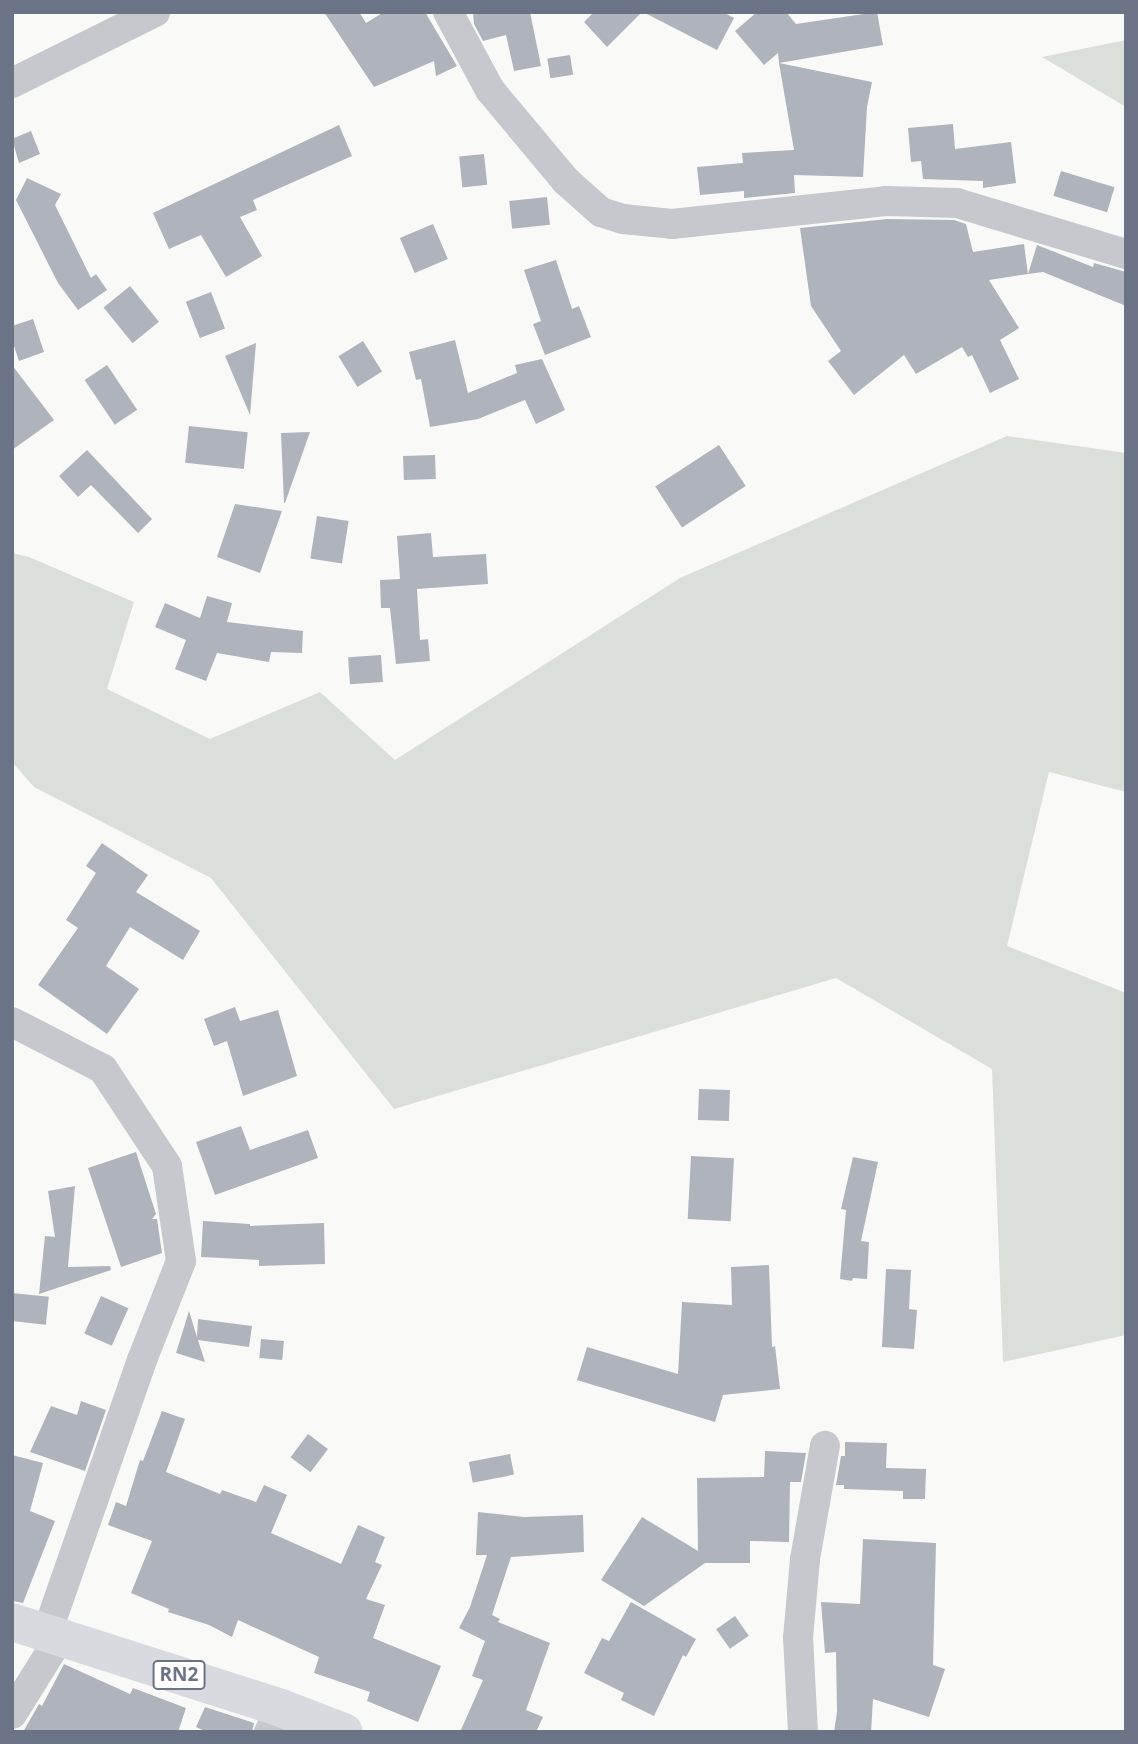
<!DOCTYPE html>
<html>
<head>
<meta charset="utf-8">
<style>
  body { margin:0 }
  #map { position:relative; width:1138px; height:1744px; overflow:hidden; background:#f9faf8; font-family:"Open Sans",sans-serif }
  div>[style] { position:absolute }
  .green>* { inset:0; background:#dae0d9 }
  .building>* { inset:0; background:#afb3bb; transform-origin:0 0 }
  .street>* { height:30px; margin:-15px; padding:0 15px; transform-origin:15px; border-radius:15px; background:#c6c8cd }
  .highway>* { height:38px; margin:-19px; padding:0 19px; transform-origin:19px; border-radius:19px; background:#d8dadf }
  span { translate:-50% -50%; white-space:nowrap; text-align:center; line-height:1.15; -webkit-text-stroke:7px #fff; paint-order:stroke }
  .shield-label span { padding:2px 5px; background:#fff; border:2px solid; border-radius:5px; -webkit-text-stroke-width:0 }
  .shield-label { font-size:19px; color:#6b7386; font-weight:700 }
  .frame { position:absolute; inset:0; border:14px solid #6b7386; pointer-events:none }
</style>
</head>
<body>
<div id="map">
  <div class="green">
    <i style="clip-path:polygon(1126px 40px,1126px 107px,1042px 57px)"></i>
    <i style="clip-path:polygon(1007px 436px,1126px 453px,1126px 792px,1049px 772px,1007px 946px,1126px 993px,1126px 1335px,1003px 1362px,992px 1069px,836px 978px,394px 1109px,211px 878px,34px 787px,12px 762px,12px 553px,29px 557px,134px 602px,107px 689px,210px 739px,320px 692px,395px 760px,680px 578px)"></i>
  </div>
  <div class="building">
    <i style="clip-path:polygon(324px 12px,359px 12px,366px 23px,384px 12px,425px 12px,457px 66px,436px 76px,434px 61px,374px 87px)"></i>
    <i style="clip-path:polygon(473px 12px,530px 12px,541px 66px,514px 71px,506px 35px,483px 41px,474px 24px)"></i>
    <i style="clip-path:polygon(594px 12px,642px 12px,607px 47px,584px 22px)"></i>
    <i style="clip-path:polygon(643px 12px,723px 12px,734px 18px,717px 50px)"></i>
    <i style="clip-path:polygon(757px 12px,786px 12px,796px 24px,877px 12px,883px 45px,779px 63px,778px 53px,764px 65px,735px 31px)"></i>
    <i style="left:570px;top:55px;width:20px;height:23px;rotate:81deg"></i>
    <i style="clip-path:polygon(779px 63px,872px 82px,867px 107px,863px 177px,794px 175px,795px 193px,744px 198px,744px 191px,700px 195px,697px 167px,743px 163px,742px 153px,794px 150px)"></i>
    <i style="clip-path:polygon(953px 124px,955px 149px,1011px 142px,1016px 183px,983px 188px,983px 181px,923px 179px,921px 161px,911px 162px,908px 128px)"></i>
    <i style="clip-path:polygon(339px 125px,352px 156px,253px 200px,257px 210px,240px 217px,262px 256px,226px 277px,201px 235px,169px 249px,153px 213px)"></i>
    <i style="clip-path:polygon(31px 131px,40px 154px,19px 163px,12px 139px)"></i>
    <i style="left:484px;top:154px;width:31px;height:25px;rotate:84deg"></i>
    <i style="left:1061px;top:171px;width:56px;height:26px;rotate:17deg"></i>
    <i style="clip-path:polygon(27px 178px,61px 194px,55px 205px,91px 278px,96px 274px,107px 290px,78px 310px,58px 283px,16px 200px)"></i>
    <i style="left:547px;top:197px;width:28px;height:38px;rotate:84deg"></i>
    <i style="clip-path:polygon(887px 219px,954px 220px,966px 224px,973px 252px,1024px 244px,1028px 274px,989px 280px,1019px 328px,1000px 340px,1019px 379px,990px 393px,972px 355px,968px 357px,962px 347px,916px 374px,904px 355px,854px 395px,828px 361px,841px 351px,811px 306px,800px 228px)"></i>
    <i style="left:433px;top:224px;width:38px;height:36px;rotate:67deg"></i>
    <i style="clip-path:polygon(1037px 245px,1093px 267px,1094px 263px,1126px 272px,1126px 306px,1043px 272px,1028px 274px)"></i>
    <i style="clip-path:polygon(556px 260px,572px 309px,579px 306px,591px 337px,545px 355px,533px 324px,541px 321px,524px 270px)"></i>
    <i style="left:130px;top:286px;width:46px;height:34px;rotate:51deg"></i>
    <i style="left:211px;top:292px;width:39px;height:27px;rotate:69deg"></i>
    <i style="clip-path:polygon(33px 319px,44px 352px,19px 361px,12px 340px,12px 326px)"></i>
    <i style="clip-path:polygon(455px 340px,468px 393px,517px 373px,515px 365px,542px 359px,565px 410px,536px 424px,525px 400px,478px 419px,430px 427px,421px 379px,416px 380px,409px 352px)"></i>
    <i style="left:363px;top:341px;width:36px;height:29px;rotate:58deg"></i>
    <i style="clip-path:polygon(256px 343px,250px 415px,225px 356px)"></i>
    <i style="clip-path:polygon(12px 365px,54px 420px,12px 450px)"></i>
    <i style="left:107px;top:365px;width:54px;height:27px;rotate:56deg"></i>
    <i style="left:189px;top:426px;width:59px;height:37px;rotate:6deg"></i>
    <i style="clip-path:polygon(310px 432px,285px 503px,284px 503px,281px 433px)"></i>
    <i style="left:719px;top:445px;width:49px;height:76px;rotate:57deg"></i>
    <i style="clip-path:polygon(87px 450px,152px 519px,138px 533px,91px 485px,78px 497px,59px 476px)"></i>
    <i style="left:435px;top:455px;width:24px;height:32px;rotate:88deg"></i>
    <i style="clip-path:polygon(235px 504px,282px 511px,260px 573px,217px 557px)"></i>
    <i style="left:317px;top:516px;width:32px;height:43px;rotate:9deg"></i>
    <i style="clip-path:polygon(431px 533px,433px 557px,486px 554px,488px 584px,417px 589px,420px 640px,428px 639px,430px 661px,396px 664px,390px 608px,381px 608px,380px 580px,400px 579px,397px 536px)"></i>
    <i style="clip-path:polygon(207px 596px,232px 603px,227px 622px,303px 631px,302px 653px,271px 652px,269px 662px,217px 653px,206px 681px,175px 669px,186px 640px,155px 627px,165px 603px,200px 618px)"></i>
    <i style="left:381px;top:655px;width:27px;height:33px;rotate:86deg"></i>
    <i style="clip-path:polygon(102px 843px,148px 875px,136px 892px,200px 931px,183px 960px,130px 927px,106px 966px,139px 989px,107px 1034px,38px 985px,78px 928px,66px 920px,96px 873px,86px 866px)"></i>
    <i style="clip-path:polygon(235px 1007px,240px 1021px,278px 1010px,297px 1076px,243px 1096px,227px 1041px,214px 1046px,204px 1019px)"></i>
    <i style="left:699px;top:1089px;width:31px;height:31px;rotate:2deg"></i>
    <i style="clip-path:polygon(241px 1126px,250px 1150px,308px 1130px,318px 1158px,215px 1195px,196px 1142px)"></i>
    <i style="clip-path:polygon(136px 1152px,156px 1214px,152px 1219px,157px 1219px,162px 1253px,121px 1267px,88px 1168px)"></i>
    <i style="left:691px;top:1156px;width:43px;height:63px;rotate:3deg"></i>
    <i style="clip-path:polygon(853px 1157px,878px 1162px,861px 1241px,869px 1242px,867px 1279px,853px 1278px,852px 1281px,840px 1279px,846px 1210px,841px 1209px)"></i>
    <i style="clip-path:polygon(75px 1186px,68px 1267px,110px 1266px,111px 1270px,39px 1294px,45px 1236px,55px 1237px,48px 1191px)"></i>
    <i style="clip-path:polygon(203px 1221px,250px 1224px,250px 1226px,324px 1223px,325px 1264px,259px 1266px,259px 1260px,201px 1257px)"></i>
    <i style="clip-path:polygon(769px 1265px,772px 1347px,775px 1346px,780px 1389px,723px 1395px,715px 1422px,577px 1380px,587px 1347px,678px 1374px,682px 1302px,732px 1305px,731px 1267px)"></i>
    <i style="clip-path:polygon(886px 1269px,911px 1270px,909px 1309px,917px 1310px,914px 1349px,882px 1347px)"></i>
    <i style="left:12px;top:1293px;width:37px;height:28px;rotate:6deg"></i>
    <i style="left:101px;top:1296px;width:30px;height:41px;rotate:24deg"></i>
    <i style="clip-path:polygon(189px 1311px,197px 1337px,198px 1319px,252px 1326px,249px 1347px,198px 1340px,205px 1362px,176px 1353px)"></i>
    <i style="left:261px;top:1339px;width:23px;height:19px;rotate:5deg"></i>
    <i style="clip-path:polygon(81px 1401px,106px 1410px,85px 1471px,30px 1452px,51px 1406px,77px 1415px)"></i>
    <i style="clip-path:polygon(162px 1411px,185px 1419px,166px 1472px,220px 1494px,222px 1490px,256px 1502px,264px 1485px,287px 1495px,271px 1533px,341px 1564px,358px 1525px,385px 1537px,375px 1562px,382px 1565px,366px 1599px,385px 1605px,373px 1638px,441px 1666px,418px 1722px,367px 1701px,370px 1692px,314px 1673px,319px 1657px,238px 1620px,232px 1637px,209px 1625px,168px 1612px,169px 1609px,131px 1593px,152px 1541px,108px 1525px,116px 1502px,126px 1506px,140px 1460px,143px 1461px)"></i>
    <i style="left:308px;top:1434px;width:25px;height:29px;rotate:37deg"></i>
    <i style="clip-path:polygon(845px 1442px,887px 1443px,886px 1468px,926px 1469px,925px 1499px,903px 1499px,903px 1491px,844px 1489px,844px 1485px,836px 1485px,841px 1456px,845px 1456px)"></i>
    <i style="clip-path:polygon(765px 1451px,806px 1453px,801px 1482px,790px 1482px,789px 1542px,750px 1541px,750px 1563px,705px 1563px,644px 1606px,601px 1580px,642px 1517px,698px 1551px,697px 1478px,764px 1477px)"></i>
    <i style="left:510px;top:1454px;width:21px;height:42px;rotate:79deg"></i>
    <i style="clip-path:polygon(12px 1455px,43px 1463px,30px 1511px,55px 1521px,23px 1603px,12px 1601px)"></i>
    <i style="clip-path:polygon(478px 1512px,524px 1517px,583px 1515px,584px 1552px,511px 1557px,492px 1615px,500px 1619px,498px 1622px,550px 1643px,526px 1710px,543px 1717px,536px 1732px,460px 1732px,483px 1680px,472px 1676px,485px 1641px,459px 1628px,470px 1607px,487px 1555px,476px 1555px)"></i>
    <i style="clip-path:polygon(863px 1539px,936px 1543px,933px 1665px,945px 1669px,929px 1717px,873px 1699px,871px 1732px,834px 1732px,837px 1712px,836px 1652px,825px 1653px,821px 1602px,860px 1604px)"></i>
    <i style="clip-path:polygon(631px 1602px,696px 1639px,686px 1657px,683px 1655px,654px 1716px,621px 1700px,624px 1693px,584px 1673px,602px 1638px,609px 1641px)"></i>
    <i style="left:735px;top:1616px;width:24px;height:23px;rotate:55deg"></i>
    <i style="clip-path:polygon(64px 1664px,130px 1694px,133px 1688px,186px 1708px,178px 1732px,23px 1732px,39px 1704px,42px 1706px)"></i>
    <i style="clip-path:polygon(205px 1707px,254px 1723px,252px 1732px,207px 1732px,196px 1727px)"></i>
  </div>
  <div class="street">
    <i style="left:448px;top:12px;width:89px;rotate:61.7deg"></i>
    <i style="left:490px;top:90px;width:119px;rotate:50.1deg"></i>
    <i style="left:566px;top:181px;width:47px;rotate:41.5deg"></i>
    <i style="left:601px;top:212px;width:23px;rotate:18deg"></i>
    <i style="left:623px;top:219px;width:49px;rotate:5.8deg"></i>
    <i style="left:672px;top:224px;width:215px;rotate:-6.1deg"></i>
    <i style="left:886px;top:201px;width:71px;rotate:1.6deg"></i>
    <i style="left:957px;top:203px;width:177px;rotate:16.8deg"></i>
    <i style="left:12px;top:83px;width:160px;rotate:-26.4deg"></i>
    <i style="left:12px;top:1022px;width:102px;rotate:27.3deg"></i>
    <i style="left:103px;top:1069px;width:116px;rotate:56.6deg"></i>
    <i style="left:167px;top:1166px;width:96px;rotate:81.6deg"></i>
    <i style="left:181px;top:1261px;width:106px;rotate:111.5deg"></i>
    <i style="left:142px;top:1360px;width:289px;rotate:109.2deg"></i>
    <i style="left:12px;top:1714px;width:91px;rotate:-58.1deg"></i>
    <i style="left:269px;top:1732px;width:27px;rotate:-63deg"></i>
    <i style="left:803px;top:1732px;width:94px;rotate:-93deg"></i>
    <i style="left:798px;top:1638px;width:79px;rotate:-84.9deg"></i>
    <i style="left:805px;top:1559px;width:115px;rotate:-80deg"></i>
  </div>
  <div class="highway">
    <i style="left:12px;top:1622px;width:282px;rotate:17.7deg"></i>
    <i style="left:281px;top:1708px;width:67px;rotate:20.9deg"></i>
  </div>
  <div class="shield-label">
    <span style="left:179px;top:1675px">RN2</span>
  </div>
  <div class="frame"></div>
</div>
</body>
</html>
